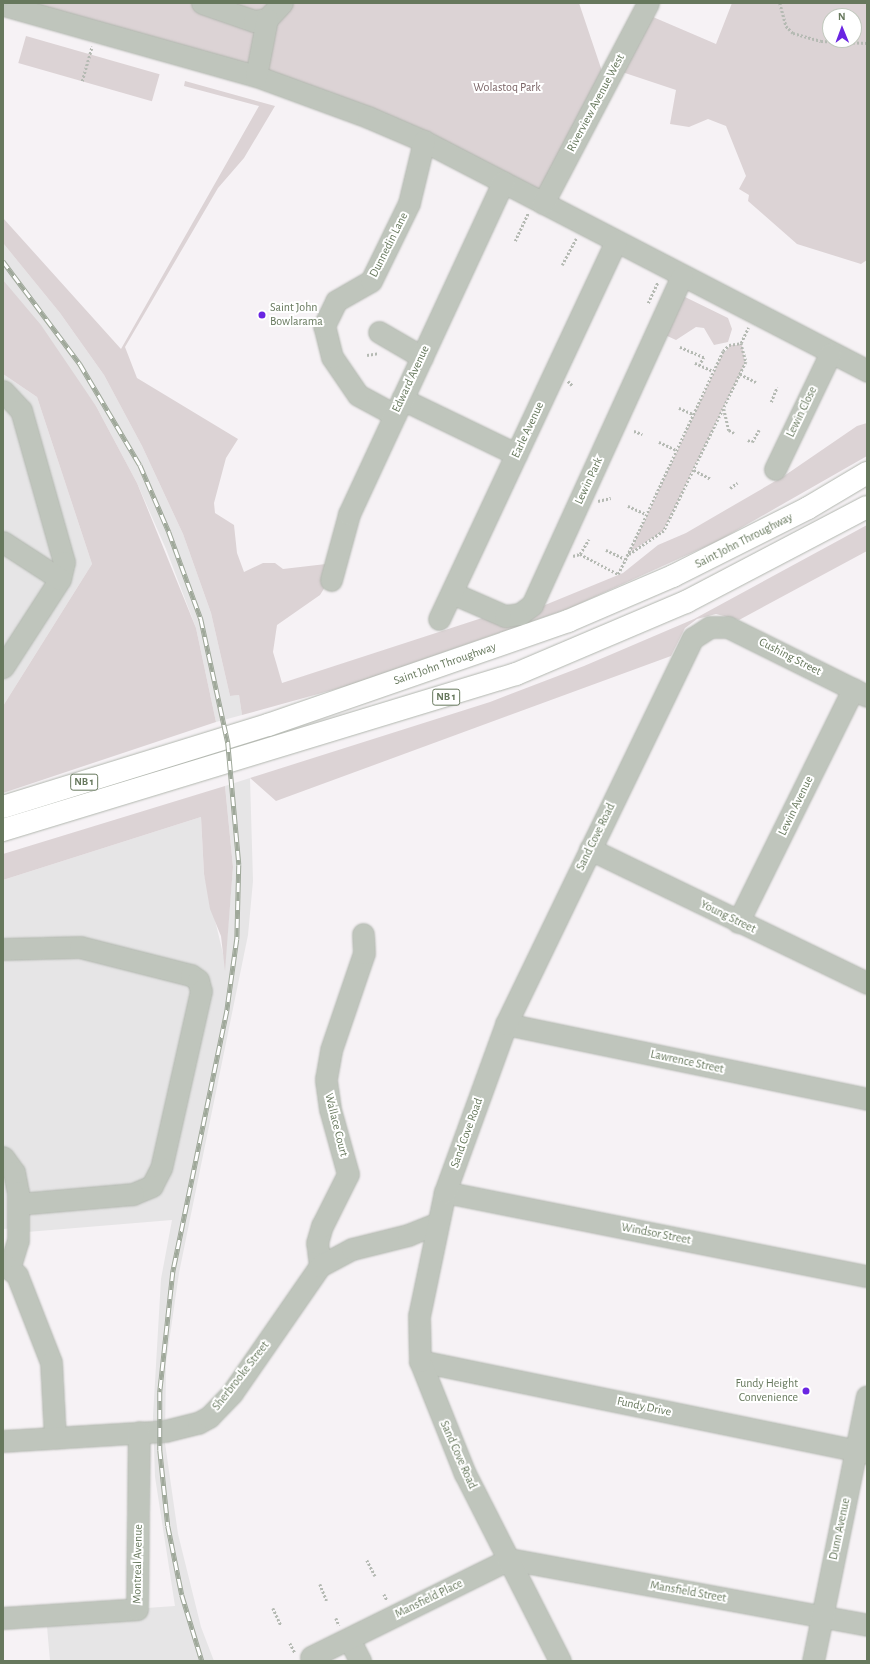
<!DOCTYPE html>
<html>
<head>
<meta charset="utf-8">
<style>
  body { margin:0 }
  #map { position:relative; width:870px; height:1664px; overflow:hidden; background:#f6f2f5; font-family:"Alegreya Sans",sans-serif }
  div>[style] { position:absolute }
  .built>* { inset:0; background:#e6e5e6 }
  .green>* { inset:0; background:#dcd3d5; transform-origin:0 0 }
  .path>* { height:2.5px; margin-top:-1.25px; transform-origin:0; background:repeating-linear-gradient(90deg,#b5bab3 0 2px,transparent 0 4px) }
  .roads { filter:drop-shadow(0 0 1px #b1b6ae) drop-shadow(0 0 1px #b1b6ae) }
  .minor>* { height:21px; margin:-10.5px; padding:0 10.5px; transform-origin:10.5px; border-radius:10.5px; background:#bfc5bc }
  .highway>* { height:22px; margin:-11px; padding:0 11px; transform-origin:11px; border-radius:11px; background:#fff }
  .rail>* { height:4.5px; margin-top:-2.25px; transform-origin:0; background:repeating-linear-gradient(90deg,#fff 0 9px,#9fa89a 0 18px); box-sizing:border-box; border-block:1px solid #9fa89a }
  .dots>* { width:11px; height:11px; translate:-50% -50%; box-sizing:border-box; border:2px solid #fff; border-radius:50% }
  span { translate:-50% -50%; white-space:nowrap; text-align:center; line-height:1.15; -webkit-text-stroke:4px #fff; paint-order:stroke }
  .shield-label span { padding:1px 3px; background:#fff; border:1px solid; border-radius:3px; -webkit-text-stroke-width:0 }
  .shield-label { font-size:11px; color:#67785d; font-weight:700 }
  .park-label { font-size:12px; color:#7a6365 }
  .street-label { font-size:12px; color:#67785d }
  .poi-label { font-size:12px; color:#67785d }
  .left { translate:0 -50%; text-align:left }
  .right { translate:-100% -50%; text-align:right }
  .frame { position:absolute; inset:0; border:4px solid #67785d; pointer-events:none }
  .north { position:absolute; left:822px; top:8px; width:40px; height:40px; box-sizing:border-box; background:#fff; border:1px solid #c2c9be; border-radius:50%; rotate:359deg; font-size:11px; font-weight:700; line-height:16px; text-align:center; color:#67785d }
  .north::after { content:''; display:block; margin:auto; width:14px; height:18px; background:#6a25e2; clip-path:polygon(50% 0,100% 100%,50% 72%,0 100%) }
</style>
</head>
<body>
<div id="map">
  <div class="built">
    <i style="clip-path:polygon(3px 243px,60px 313px,104px 375px,142px 446px,183px 534px,211px 613px,230px 696px,239px 695px,242px 715px,216px 722px,196px 628px,166px 549px,137px 483px,96px 406px,3px 280px)"></i>
    <i style="clip-path:polygon(3px 374px,37px 397px,92px 564px,3px 706px)"></i>
    <i style="clip-path:polygon(250px 778px,253px 881px,248px 935px,179px 1273px,166px 1363px,165px 1443px,178px 1534px,201px 1627px,214px 1661px,50px 1661px,46px 1615px,175px 1606px,155px 1477px,153px 1416px,161px 1279px,172px 1220px,27px 1232px,26px 1227px,3px 1229px,3px 880px,201px 817px,204px 874px,225px 962px,233px 867px,225px 786px)"></i>
  </div>
  <div class="green">
    <i style="clip-path:polygon(3px 3px,579px 3px,606px 83px,543px 203px,424px 141px)"></i>
    <i style="clip-path:polygon(evenodd,732px 3px,867px 3px,867px 260px,861px 264px,797px 244px,748px 201px,749px 195px,739px 189px,746px 176px,726px 126px,708px 119px,689px 127px,670px 124px,676px 90px,622px 72px,653px 17px,716px 44px,732px 3px,830px 16px,854px 16px,854px 40px,830px 40px,830px 16px)"></i>
    <i style="left:26px;top:36px;width:139px;height:28px;rotate:16deg"></i>
    <i style="clip-path:polygon(185px 81px,275px 106px,244px 158px,218px 188px,125px 347px,137px 378px,238px 439px,226px 458px,214px 503px,215px 513px,234px 525px,237px 553px,244px 572px,263px 563px,275px 563px,283px 569px,326px 564px,325px 587px,320px 595px,277px 625px,273px 652px,282px 683px,482px 618px,508px 627px,523px 624px,545px 605px,623px 573px,658px 545px,686px 533px,784px 476px,857px 426px,867px 423px,867px 456px,718px 541px,570px 608px,347px 686px,242px 715px,239px 695px,230px 696px,211px 613px,183px 534px,142px 446px,104px 375px,60px 313px,3px 243px,3px 218px,121px 349px,259px 106px,184px 86px)"></i>
    <i style="clip-path:polygon(3px 280px,41px 325px,96px 406px,137px 483px,196px 628px,216px 722px,3px 793px,3px 706px,92px 564px,37px 397px,3px 374px)"></i>
    <i style="clip-path:polygon(685px 297px,728px 318px,732px 329px,728px 342px,714px 345px,704px 328px,696px 327px,676px 340px,665px 335px,679px 299px)"></i>
    <i style="clip-path:polygon(731px 345px,742px 345px,745px 363px,663px 531px,630px 552px,722px 355px)"></i>
    <i style="clip-path:polygon(867px 525px,867px 551px,739px 620px,716px 614px,697px 619px,685px 628px,671px 656px,276px 801px,250px 778px,490px 702px,584px 666px,694px 619px)"></i>
    <i style="clip-path:polygon(225px 786px,233px 867px,225px 971px,221px 936px,210px 909px,204px 874px,201px 817px,3px 880px,3px 854px)"></i>
  </div>
  <div class="path">
    <i style="left:780px;top:3px;width:24px;rotate:75deg"></i>
    <i style="left:786px;top:26px;width:10px;rotate:45deg"></i>
    <i style="left:793px;top:33px;width:29px;rotate:16deg"></i>
    <i style="left:821px;top:41px;width:46px;rotate:2.5deg"></i>
    <i style="left:82px;top:81px;width:36px;rotate:-74deg"></i>
    <i style="left:515px;top:241px;width:31px;rotate:-65deg"></i>
    <i style="left:562px;top:265px;width:30px;rotate:-62deg"></i>
    <i style="left:648px;top:303px;width:23px;rotate:-65deg"></i>
    <i style="left:741px;top:343px;width:20px;rotate:75deg"></i>
    <i style="left:746px;top:362px;width:188px;rotate:115.9deg"></i>
    <i style="left:664px;top:531px;width:45px;rotate:146deg"></i>
    <i style="left:627px;top:556px;width:226px;rotate:-64.9deg"></i>
    <i style="left:723px;top:351px;width:8px;rotate:-45deg"></i>
    <i style="left:729px;top:345px;width:12px;rotate:-9deg"></i>
    <i style="left:741px;top:343px;width:17px;rotate:-65deg"></i>
    <i style="left:680px;top:347px;width:26px;rotate:23deg"></i>
    <i style="left:704px;top:357px;width:9px;rotate:117deg"></i>
    <i style="left:367px;top:355px;width:12px;rotate:-9deg"></i>
    <i style="left:695px;top:363px;width:20px;rotate:24deg"></i>
    <i style="left:740px;top:374px;width:18px;rotate:27deg"></i>
    <i style="left:568px;top:381px;width:7px;rotate:45deg"></i>
    <i style="left:771px;top:402px;width:16px;rotate:-68deg"></i>
    <i style="left:679px;top:408px;width:15px;rotate:23deg"></i>
    <i style="left:724px;top:409px;width:22px;rotate:77deg"></i>
    <i style="left:729px;top:430px;width:6px;rotate:31deg"></i>
    <i style="left:634px;top:431px;width:9px;rotate:21deg"></i>
    <i style="left:748px;top:440px;width:4px;rotate:27deg"></i>
    <i style="left:752px;top:442px;width:14px;rotate:-60deg"></i>
    <i style="left:659px;top:442px;width:19px;rotate:25deg"></i>
    <i style="left:694px;top:470px;width:19px;rotate:28deg"></i>
    <i style="left:730px;top:488px;width:9px;rotate:-36deg"></i>
    <i style="left:598px;top:501px;width:13px;rotate:-13deg"></i>
    <i style="left:628px;top:506px;width:20px;rotate:24deg"></i>
    <i style="left:606px;top:550px;width:21px;rotate:25deg"></i>
    <i style="left:580px;top:554px;width:17px;rotate:-59deg"></i>
    <i style="left:573px;top:556px;width:7px;rotate:-16deg"></i>
    <i style="left:580px;top:554px;width:43px;rotate:27.8deg"></i>
    <i style="left:618px;top:574px;width:20px;rotate:-63deg"></i>
    <i style="left:367px;top:1560px;width:18px;rotate:63deg"></i>
    <i style="left:320px;top:1584px;width:18px;rotate:68deg"></i>
    <i style="left:384px;top:1594px;width:7px;rotate:63deg"></i>
    <i style="left:273px;top:1608px;width:19px;rotate:65deg"></i>
    <i style="left:336px;top:1618px;width:8px;rotate:67deg"></i>
    <i style="left:290px;top:1643px;width:11px;rotate:63deg"></i>
  </div>
  <div class="roads">
    <div class="minor">
      <i style="left:202px;top:3px;width:55px;rotate:19.1deg"></i>
      <i style="left:254px;top:21px;width:13px;rotate:-9deg"></i>
      <i style="left:267px;top:19px;width:22px;rotate:-47deg"></i>
      <i style="left:3px;top:5px;width:263px;rotate:15.7deg"></i>
      <i style="left:256px;top:76px;width:119px;rotate:20.1deg"></i>
      <i style="left:368px;top:117px;width:61px;rotate:23.2deg"></i>
      <i style="left:424px;top:141px;width:499px;rotate:27.4deg"></i>
      <i style="left:256px;top:76px;width:58px;rotate:-79.1deg"></i>
      <i style="left:543px;top:203px;width:226px;rotate:-62.3deg"></i>
      <i style="left:379px;top:332px;width:50px;rotate:30.2deg"></i>
      <i style="left:3px;top:391px;width:26px;rotate:47deg"></i>
      <i style="left:21px;top:410px;width:158px;rotate:74.2deg"></i>
      <i style="left:64px;top:562px;width:17px;rotate:103deg"></i>
      <i style="left:60px;top:579px;width:105px;rotate:122.9deg"></i>
      <i style="left:402px;top:399px;width:127px;rotate:25.8deg"></i>
      <i style="left:395px;top:415px;width:42px;rotate:-151.6deg"></i>
      <i style="left:358px;top:395px;width:46px;rotate:-124.4deg"></i>
      <i style="left:332px;top:357px;width:32px;rotate:-104deg"></i>
      <i style="left:324px;top:326px;width:28px;rotate:-64deg"></i>
      <i style="left:336px;top:301px;width:40px;rotate:-29.7deg"></i>
      <i style="left:371px;top:281px;width:87px;rotate:-64deg"></i>
      <i style="left:409px;top:203px;width:64px;rotate:-76.4deg"></i>
      <i style="left:775px;top:469px;width:127px;rotate:-64.4deg"></i>
      <i style="left:3px;top:542px;width:68px;rotate:33deg"></i>
      <i style="left:331px;top:580px;width:68px;rotate:-74.7deg"></i>
      <i style="left:349px;top:514px;width:366px;rotate:-65.1deg"></i>
      <i style="left:452px;top:593px;width:58px;rotate:23.5deg"></i>
      <i style="left:505px;top:616px;width:15px;rotate:-8deg"></i>
      <i style="left:520px;top:614px;width:15px;rotate:-37deg"></i>
      <i style="left:532px;top:605px;width:362px;rotate:-65.5deg"></i>
      <i style="left:439px;top:619px;width:417px;rotate:-64.9deg"></i>
      <i style="left:590px;top:849px;width:308px;rotate:25.8deg"></i>
      <i style="left:738px;top:922px;width:260px;rotate:-63.7deg"></i>
      <i style="left:3px;top:949px;width:77px;rotate:-1.5deg"></i>
      <i style="left:80px;top:947px;width:114px;rotate:14.2deg"></i>
      <i style="left:191px;top:975px;width:9px;rotate:36deg"></i>
      <i style="left:198px;top:980px;width:11px;rotate:75deg"></i>
      <i style="left:201px;top:991px;width:181px;rotate:102.7deg"></i>
      <i style="left:161px;top:1168px;width:20px;rotate:117deg"></i>
      <i style="left:152px;top:1186px;width:21px;rotate:157deg"></i>
      <i style="left:133px;top:1194px;width:115px;rotate:175deg"></i>
      <i style="left:506px;top:1024px;width:369px;rotate:11.7deg"></i>
      <i style="left:3px;top:1157px;width:19px;rotate:54deg"></i>
      <i style="left:14px;top:1172px;width:20px;rotate:79deg"></i>
      <i style="left:18px;top:1192px;width:48px;rotate:90deg"></i>
      <i style="left:18px;top:1240px;width:28px;rotate:107deg"></i>
      <i style="left:445px;top:1192px;width:430px;rotate:11.3deg"></i>
      <i style="left:3px;top:1264px;width:18px;rotate:38deg"></i>
      <i style="left:17px;top:1275px;width:93px;rotate:68.7deg"></i>
      <i style="left:51px;top:1362px;width:76px;rotate:87deg"></i>
      <i style="left:320px;top:1266px;width:23px;rotate:-97deg"></i>
      <i style="left:317px;top:1243px;width:18px;rotate:-74deg"></i>
      <i style="left:322px;top:1226px;width:58px;rotate:-63.4deg"></i>
      <i style="left:348px;top:1174px;width:67px;rotate:-105.5deg"></i>
      <i style="left:330px;top:1109px;width:30px;rotate:-98deg"></i>
      <i style="left:326px;top:1079px;width:29px;rotate:-80deg"></i>
      <i style="left:331px;top:1050px;width:102px;rotate:-71.2deg"></i>
      <i style="left:364px;top:953px;width:19px;rotate:-93deg"></i>
      <i style="left:420px;top:1361px;width:456px;rotate:11.6deg"></i>
      <i style="left:3px;top:1441px;width:162px;rotate:-3.5deg"></i>
      <i style="left:165px;top:1431px;width:34px;rotate:-14deg"></i>
      <i style="left:198px;top:1423px;width:13px;rotate:-29deg"></i>
      <i style="left:209px;top:1417px;width:33px;rotate:-46deg"></i>
      <i style="left:232px;top:1393px;width:155px;rotate:-55.3deg"></i>
      <i style="left:320px;top:1266px;width:36px;rotate:-28deg"></i>
      <i style="left:352px;top:1249px;width:58px;rotate:-14deg"></i>
      <i style="left:408px;top:1235px;width:31px;rotate:-22deg"></i>
      <i style="left:3px;top:1618px;width:134px;rotate:-3.8deg"></i>
      <i style="left:137px;top:1609px;width:177px;rotate:-89.4deg"></i>
      <i style="left:349px;top:1639px;width:25px;rotate:63deg"></i>
      <i style="left:313px;top:1661px;width:4px;rotate:-117deg"></i>
      <i style="left:311px;top:1657px;width:221px;rotate:-26.3deg"></i>
      <i style="left:509px;top:1559px;width:364px;rotate:10.4deg"></i>
      <i style="left:560px;top:1661px;width:210px;rotate:-116.9deg"></i>
      <i style="left:465px;top:1474px;width:122px;rotate:-111.7deg"></i>
      <i style="left:420px;top:1361px;width:45px;rotate:-91.3deg"></i>
      <i style="left:419px;top:1316px;width:127px;rotate:-78.2deg"></i>
      <i style="left:445px;top:1192px;width:179px;rotate:-70deg"></i>
      <i style="left:506px;top:1024px;width:429px;rotate:-64.2deg"></i>
      <i style="left:693px;top:638px;width:20px;rotate:-33deg"></i>
      <i style="left:710px;top:627px;width:18px"></i>
      <i style="left:728px;top:627px;width:155px;rotate:26.4deg"></i>
      <i style="left:813px;top:1661px;width:270px;rotate:-78.5deg"></i>
    </div>
    <div class="highway">
      <i style="left:3px;top:807px;width:277px;rotate:-17.2deg"></i>
      <i style="left:268px;top:725px;width:318px;rotate:-19.1deg"></i>
      <i style="left:568px;top:621px;width:114px;rotate:-23.2deg"></i>
      <i style="left:673px;top:576px;width:151px;rotate:-26.7deg"></i>
      <i style="left:808px;top:508px;width:69px;rotate:-30.7deg"></i>
      <i style="left:3px;top:830px;width:536px;rotate:-16.91deg"></i>
      <i style="left:516px;top:674px;width:185px;rotate:-23deg"></i>
      <i style="left:686px;top:602px;width:204px;rotate:-27.7deg"></i>
    </div>
  </div>
  <div class="rail">
    <i style="left:3px;top:261px;width:129px;rotate:53.2deg"></i>
    <i style="left:80px;top:364px;width:117px;rotate:59.3deg"></i>
    <i style="left:140px;top:465px;width:73px;rotate:66.6deg"></i>
    <i style="left:169px;top:532px;width:93px;rotate:69.8deg"></i>
    <i style="left:201px;top:619px;width:127px;rotate:77.7deg"></i>
    <i style="left:228px;top:743px;width:122px;rotate:84.8deg"></i>
    <i style="left:239px;top:865px;width:74px;rotate:91.5deg"></i>
    <i style="left:237px;top:939px;width:73px;rotate:97.9deg"></i>
    <i style="left:227px;top:1011px;width:267px;rotate:101.7deg"></i>
    <i style="left:173px;top:1272px;width:121px;rotate:96.2deg"></i>
    <i style="left:160px;top:1392px;width:58px;rotate:90deg"></i>
    <i style="left:160px;top:1450px;width:76px;rotate:84deg"></i>
    <i style="left:168px;top:1526px;width:70px;rotate:78.5deg"></i>
    <i style="left:182px;top:1595px;width:69px;rotate:73.1deg"></i>
  </div>
  <div class="dots">
    <i style="left:262px;top:315px;background:#6a25e2"></i>
    <i style="left:806px;top:1391px;background:#6a25e2"></i>
  </div>
  <div class="shield-label">
    <span style="left:446px;top:697px">NB 1</span>
    <span style="left:84px;top:782px">NB 1</span>
  </div>
  <div class="park-label">
    <span style="left:507px;top:88px">Wolastoq Park</span>
  </div>
  <div class="street-label">
    <span style="left:596px;top:103px;rotate:-62deg">Riverview Avenue West</span>
    <span style="left:389px;top:245px;rotate:-63deg">Dunnedin Lane</span>
    <span style="left:411px;top:379px;rotate:-65deg">Edward Avenue</span>
    <span style="left:802px;top:412px;rotate:-64deg">Lewin Close</span>
    <span style="left:528px;top:430px;rotate:-65deg">Earle Avenue</span>
    <span style="left:589px;top:481px;rotate:-65deg">Lewin Park</span>
    <span style="left:744px;top:541px;rotate:-27deg">Saint John Throughway</span>
    <span style="left:790px;top:657px;rotate:27deg">Cushing Street</span>
    <span style="left:445px;top:664px;rotate:-19deg">Saint John Throughway</span>
    <span style="left:796px;top:806px;rotate:-64deg">Lewin Avenue</span>
    <span style="left:596px;top:837px;rotate:-64deg">Sand Cove Road</span>
    <span style="left:728px;top:917px;rotate:26deg">Young Street</span>
    <span style="left:687px;top:1062px;rotate:12deg">Lawrence Street</span>
    <span style="left:336px;top:1125px;rotate:76deg">Wallace Court</span>
    <span style="left:467px;top:1133px;rotate:-70deg">Sand Cove Road</span>
    <span style="left:656px;top:1234px;rotate:11deg">Windsor Street</span>
    <span style="left:241px;top:1376px;rotate:-52deg">Sherbrooke Street</span>
    <span style="left:644px;top:1407px;rotate:12deg">Fundy Drive</span>
    <span style="left:458px;top:1455px;rotate:66deg">Sand Cove Road</span>
    <span style="left:840px;top:1529px;rotate:-78deg">Dunn Avenue</span>
    <span style="left:138px;top:1564px;rotate:-89deg">Montreal Avenue</span>
    <span style="left:688px;top:1592px;rotate:10deg">Mansfield Street</span>
    <span style="left:429px;top:1599px;rotate:-26deg">Mansfield Place</span>
  </div>
  <div class="poi-label">
    <span class="left" style="left:270px;top:315px">Saint John<br>Bowlarama</span>
    <span class="right" style="left:798px;top:1391px">Fundy Height<br>Convenience</span>
  </div>
  <div class="frame"></div>
  <div class="north">N</div>
</div>
</body>
</html>
